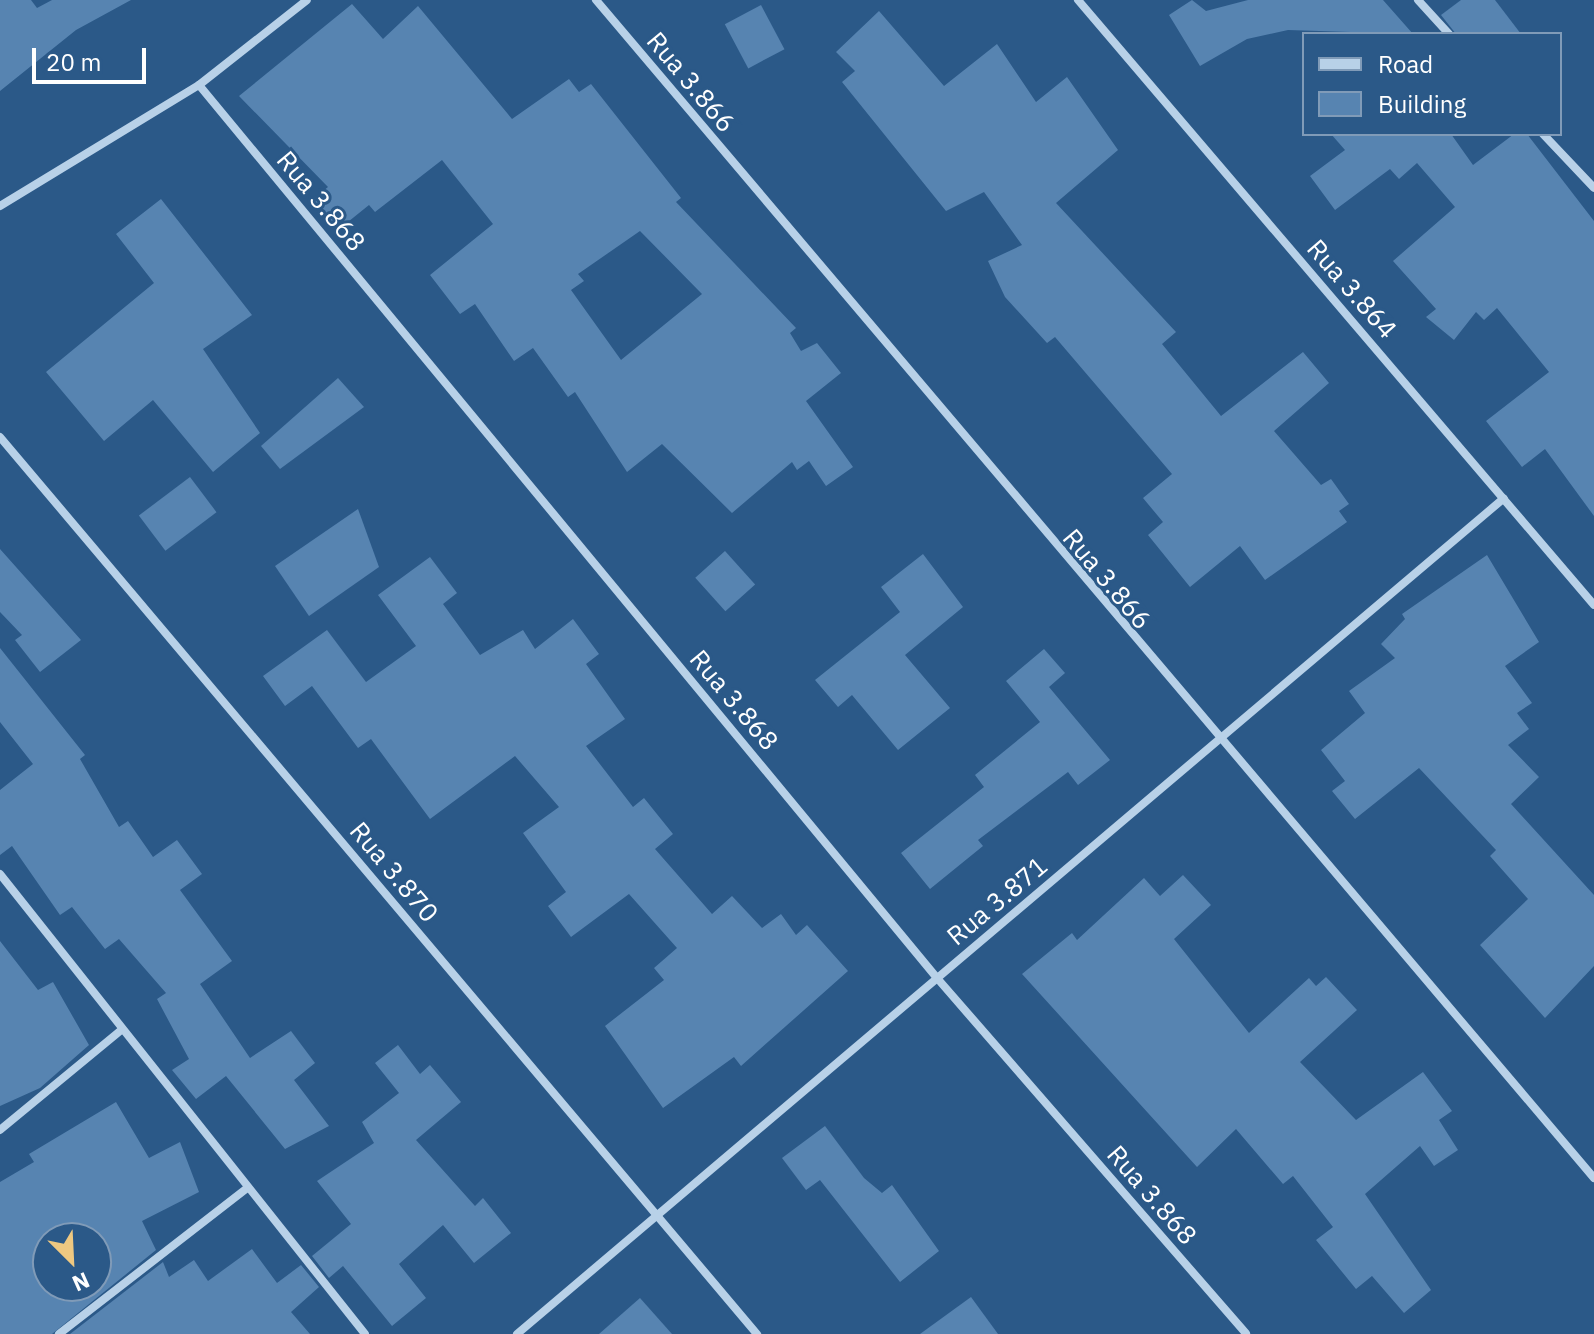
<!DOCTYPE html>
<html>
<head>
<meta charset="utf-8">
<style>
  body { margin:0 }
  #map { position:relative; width:1594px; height:1334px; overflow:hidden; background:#2b5988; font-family:"IBM Plex Sans",sans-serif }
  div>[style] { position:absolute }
  .building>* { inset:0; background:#5784b1; transform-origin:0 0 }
  .minor>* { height:8px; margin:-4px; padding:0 4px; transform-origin:4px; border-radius:4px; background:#b8d1e8 }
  span { translate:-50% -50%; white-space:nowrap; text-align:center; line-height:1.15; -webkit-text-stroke:6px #2b5988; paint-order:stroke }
  .street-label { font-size:26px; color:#fff }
  .legend { position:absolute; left:1302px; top:32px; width:260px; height:104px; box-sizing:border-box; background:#2b5988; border:2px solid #809bb8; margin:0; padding:10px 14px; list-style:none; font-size:24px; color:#fff }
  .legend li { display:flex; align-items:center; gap:16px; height:40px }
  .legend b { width:40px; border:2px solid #809bb8 }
  .north { position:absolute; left:32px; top:1222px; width:80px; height:80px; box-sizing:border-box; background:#2b5988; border:2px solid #809bb8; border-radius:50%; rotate:156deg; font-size:22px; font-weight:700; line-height:32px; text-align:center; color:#fff }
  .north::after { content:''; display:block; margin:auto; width:28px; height:36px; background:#eec881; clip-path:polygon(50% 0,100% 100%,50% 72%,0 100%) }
  .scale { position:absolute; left:32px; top:48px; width:114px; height:36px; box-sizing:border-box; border:4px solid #fff; border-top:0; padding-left:10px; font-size:24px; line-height:28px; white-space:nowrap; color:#fff; -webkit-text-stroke:6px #2b5988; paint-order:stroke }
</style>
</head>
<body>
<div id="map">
  <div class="building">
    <i style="clip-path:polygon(0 0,31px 0,37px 8px,52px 0,131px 0,76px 30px,0 91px)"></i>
    <i style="clip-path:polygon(1192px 0,1206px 11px,1248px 0,1383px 0,1413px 34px,1288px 30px,1247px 39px,1200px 66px,1169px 15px)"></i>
    <i style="clip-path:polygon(1461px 0,1495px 0,1521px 34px,1456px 34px,1441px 15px)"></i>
    <i style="clip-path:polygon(evenodd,352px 4px,383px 39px,418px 6px,512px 119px,569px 79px,579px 92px,591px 84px,681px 198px,676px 202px,796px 328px,790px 333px,801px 351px,817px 343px,841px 373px,806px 401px,853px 467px,826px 486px,809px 461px,797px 470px,792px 462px,732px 513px,662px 444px,627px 472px,575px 392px,568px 397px,533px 348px,514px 361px,475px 304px,460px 314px,430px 275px,493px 224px,442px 160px,375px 212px,369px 205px,338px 230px,313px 199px,328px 187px,239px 96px,352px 4px,640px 231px,702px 294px,621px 360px,571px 290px,584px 281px,578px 274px,640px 231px)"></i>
    <i style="left:761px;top:5px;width:50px;height:41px;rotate:62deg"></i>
    <i style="clip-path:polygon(879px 11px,944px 86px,997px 44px,1036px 102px,1067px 77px,1118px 150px,1056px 203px,1176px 332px,1162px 344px,1221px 416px,1303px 352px,1329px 383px,1274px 431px,1321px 485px,1331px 479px,1349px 504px,1339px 511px,1347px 522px,1265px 580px,1240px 546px,1190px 587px,1148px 535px,1163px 522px,1143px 498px,1172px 474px,1055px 337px,1047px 343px,1005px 297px,988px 261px,1022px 245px,984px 192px,946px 211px,842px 82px,855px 71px,836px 52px)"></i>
    <i style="clip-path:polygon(1331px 134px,1451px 134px,1473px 165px,1514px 134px,1527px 134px,1594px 221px,1594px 516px,1545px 449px,1522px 467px,1486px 421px,1549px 372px,1497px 308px,1484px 320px,1476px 312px,1454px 340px,1426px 317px,1436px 309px,1393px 261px,1455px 207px,1417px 163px,1399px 179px,1390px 169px,1335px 210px,1310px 176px,1345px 150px)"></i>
    <i style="clip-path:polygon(161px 199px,252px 315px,203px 349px,260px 433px,213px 472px,153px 400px,104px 441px,46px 372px,154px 283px,116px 234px)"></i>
    <i style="clip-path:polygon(338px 378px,364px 407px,280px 469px,261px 446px)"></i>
    <i style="left:190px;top:477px;width:44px;height:64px;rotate:53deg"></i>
    <i style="clip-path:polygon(358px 509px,379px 567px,309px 616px,275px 566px)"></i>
    <i style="clip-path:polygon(0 549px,81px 640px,40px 672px,15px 640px,22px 635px,0 612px)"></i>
    <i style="left:725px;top:551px;width:45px;height:40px;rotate:48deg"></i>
    <i style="clip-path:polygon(923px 554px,963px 607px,905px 655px,950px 708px,898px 750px,852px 695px,838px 707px,815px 680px,900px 612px,881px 587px)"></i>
    <i style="clip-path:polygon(1487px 555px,1539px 642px,1505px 666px,1532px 703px,1517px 713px,1529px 729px,1508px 745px,1539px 777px,1511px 804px,1594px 895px,1594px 966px,1545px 1018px,1480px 945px,1528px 899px,1490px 856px,1496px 850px,1419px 768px,1355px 819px,1332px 791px,1345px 781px,1321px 750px,1365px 713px,1349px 691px,1395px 658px,1381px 644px,1405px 619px,1402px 614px)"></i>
    <i style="clip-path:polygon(430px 557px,457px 593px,443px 604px,480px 655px,523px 630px,535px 649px,573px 619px,599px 654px,586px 664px,625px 719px,586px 746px,633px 807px,644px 798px,673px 834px,655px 849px,712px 914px,732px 896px,762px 928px,781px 914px,796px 935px,807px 925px,848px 971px,741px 1066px,734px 1057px,663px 1108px,605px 1026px,664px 980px,654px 968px,677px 948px,629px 894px,571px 937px,548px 906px,566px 892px,523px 833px,559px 807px,515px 756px,430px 819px,371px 739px,358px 748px,312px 686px,285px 706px,263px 676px,327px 630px,366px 682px,416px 646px,378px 595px)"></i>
    <i style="clip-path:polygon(0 648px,85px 755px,80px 759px,119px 827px,128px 821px,153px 857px,177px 840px,202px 874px,180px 890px,232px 961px,200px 984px,250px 1058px,291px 1031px,315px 1063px,294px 1080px,329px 1126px,285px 1149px,226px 1076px,196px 1099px,172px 1070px,189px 1059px,157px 999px,166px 993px,119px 939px,105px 949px,72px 907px,60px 915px,12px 846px,0 855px,0 790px,33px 764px,0 722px)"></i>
    <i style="clip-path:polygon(1044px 649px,1065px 673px,1049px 687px,1110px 760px,1078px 785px,1068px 772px,978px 840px,983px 846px,930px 889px,901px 853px,984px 787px,975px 775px,1040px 722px,1006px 681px)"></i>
    <i style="clip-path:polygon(1183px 875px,1211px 905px,1174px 939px,1249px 1033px,1309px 978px,1316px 986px,1326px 977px,1357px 1010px,1300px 1062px,1356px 1120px,1423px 1072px,1452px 1111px,1439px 1120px,1458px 1150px,1434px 1166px,1420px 1146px,1365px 1194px,1431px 1290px,1404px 1313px,1372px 1276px,1356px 1289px,1316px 1240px,1333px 1227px,1293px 1176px,1283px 1184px,1236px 1129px,1197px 1167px,1022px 974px,1072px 933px,1077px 940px,1144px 878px,1160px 896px)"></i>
    <i style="clip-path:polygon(0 941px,38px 990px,53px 982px,89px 1045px,40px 1088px,0 1106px)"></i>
    <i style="clip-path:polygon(398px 1045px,420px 1074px,430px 1065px,461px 1102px,416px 1140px,475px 1206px,483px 1198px,511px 1233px,474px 1263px,443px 1225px,399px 1264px,426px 1298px,392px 1326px,343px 1266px,329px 1278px,312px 1256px,351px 1224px,317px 1181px,374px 1143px,362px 1122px,399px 1093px,375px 1063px)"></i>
    <i style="clip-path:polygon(evenodd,116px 1102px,149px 1158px,180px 1142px,199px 1192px,142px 1221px,156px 1250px,52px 1334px,0 1334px,0 1182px,34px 1162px,29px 1154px,116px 1102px,48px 1238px,96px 1238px,96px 1286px,48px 1286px,48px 1238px)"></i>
    <i style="clip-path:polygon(825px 1126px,864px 1178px,882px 1193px,892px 1185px,939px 1251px,900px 1282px,820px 1180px,806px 1190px,782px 1158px)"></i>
    <i style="clip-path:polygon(252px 1249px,277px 1283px,301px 1265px,319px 1287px,291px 1312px,310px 1334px,70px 1334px,163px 1262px,169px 1277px,194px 1260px,208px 1281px)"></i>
    <i style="clip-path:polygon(971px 1297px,998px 1334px,920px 1334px)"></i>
    <i style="clip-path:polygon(640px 1298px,672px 1334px,599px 1334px)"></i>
  </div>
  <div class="minor">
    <i style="left:596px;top:0;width:1544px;rotate:49.73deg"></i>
    <i style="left:1078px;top:0;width:795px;rotate:49.54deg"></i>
    <i style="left:1418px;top:0;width:46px;rotate:47.6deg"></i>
    <i style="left:199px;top:85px;width:1158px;rotate:50.43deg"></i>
    <i style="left:937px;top:978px;width:471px;rotate:49deg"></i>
    <i style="left:1543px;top:134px;width:74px;rotate:46.6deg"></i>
    <i style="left:0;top:206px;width:233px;rotate:-31.3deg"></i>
    <i style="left:199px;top:85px;width:137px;rotate:-38.2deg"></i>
    <i style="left:0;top:437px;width:1174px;rotate:49.84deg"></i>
    <i style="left:0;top:874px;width:587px;rotate:51.57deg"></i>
    <i style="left:0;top:1130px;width:156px;rotate:-39.5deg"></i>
    <i style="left:59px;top:1334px;width:238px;rotate:-37.8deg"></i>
    <i style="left:517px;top:1334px;width:1293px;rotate:-40.26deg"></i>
  </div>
  <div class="street-label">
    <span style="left:691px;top:82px;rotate:50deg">Rua 3.866</span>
    <span style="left:321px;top:201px;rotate:50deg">Rua 3.868</span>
    <span style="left:1352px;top:289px;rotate:49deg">Rua 3.864</span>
    <span style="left:1107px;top:579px;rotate:50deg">Rua 3.866</span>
    <span style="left:734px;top:700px;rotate:50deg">Rua 3.868</span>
    <span style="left:394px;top:872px;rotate:50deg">Rua 3.870</span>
    <span style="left:997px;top:901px;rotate:-40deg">Rua 3.871</span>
    <span style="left:1152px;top:1195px;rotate:49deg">Rua 3.868</span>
  </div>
  <ul class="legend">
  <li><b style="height:10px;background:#b8d1e8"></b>Road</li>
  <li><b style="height:22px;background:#5784b1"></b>Building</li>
  </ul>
  <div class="north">N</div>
  <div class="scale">20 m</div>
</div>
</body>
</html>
